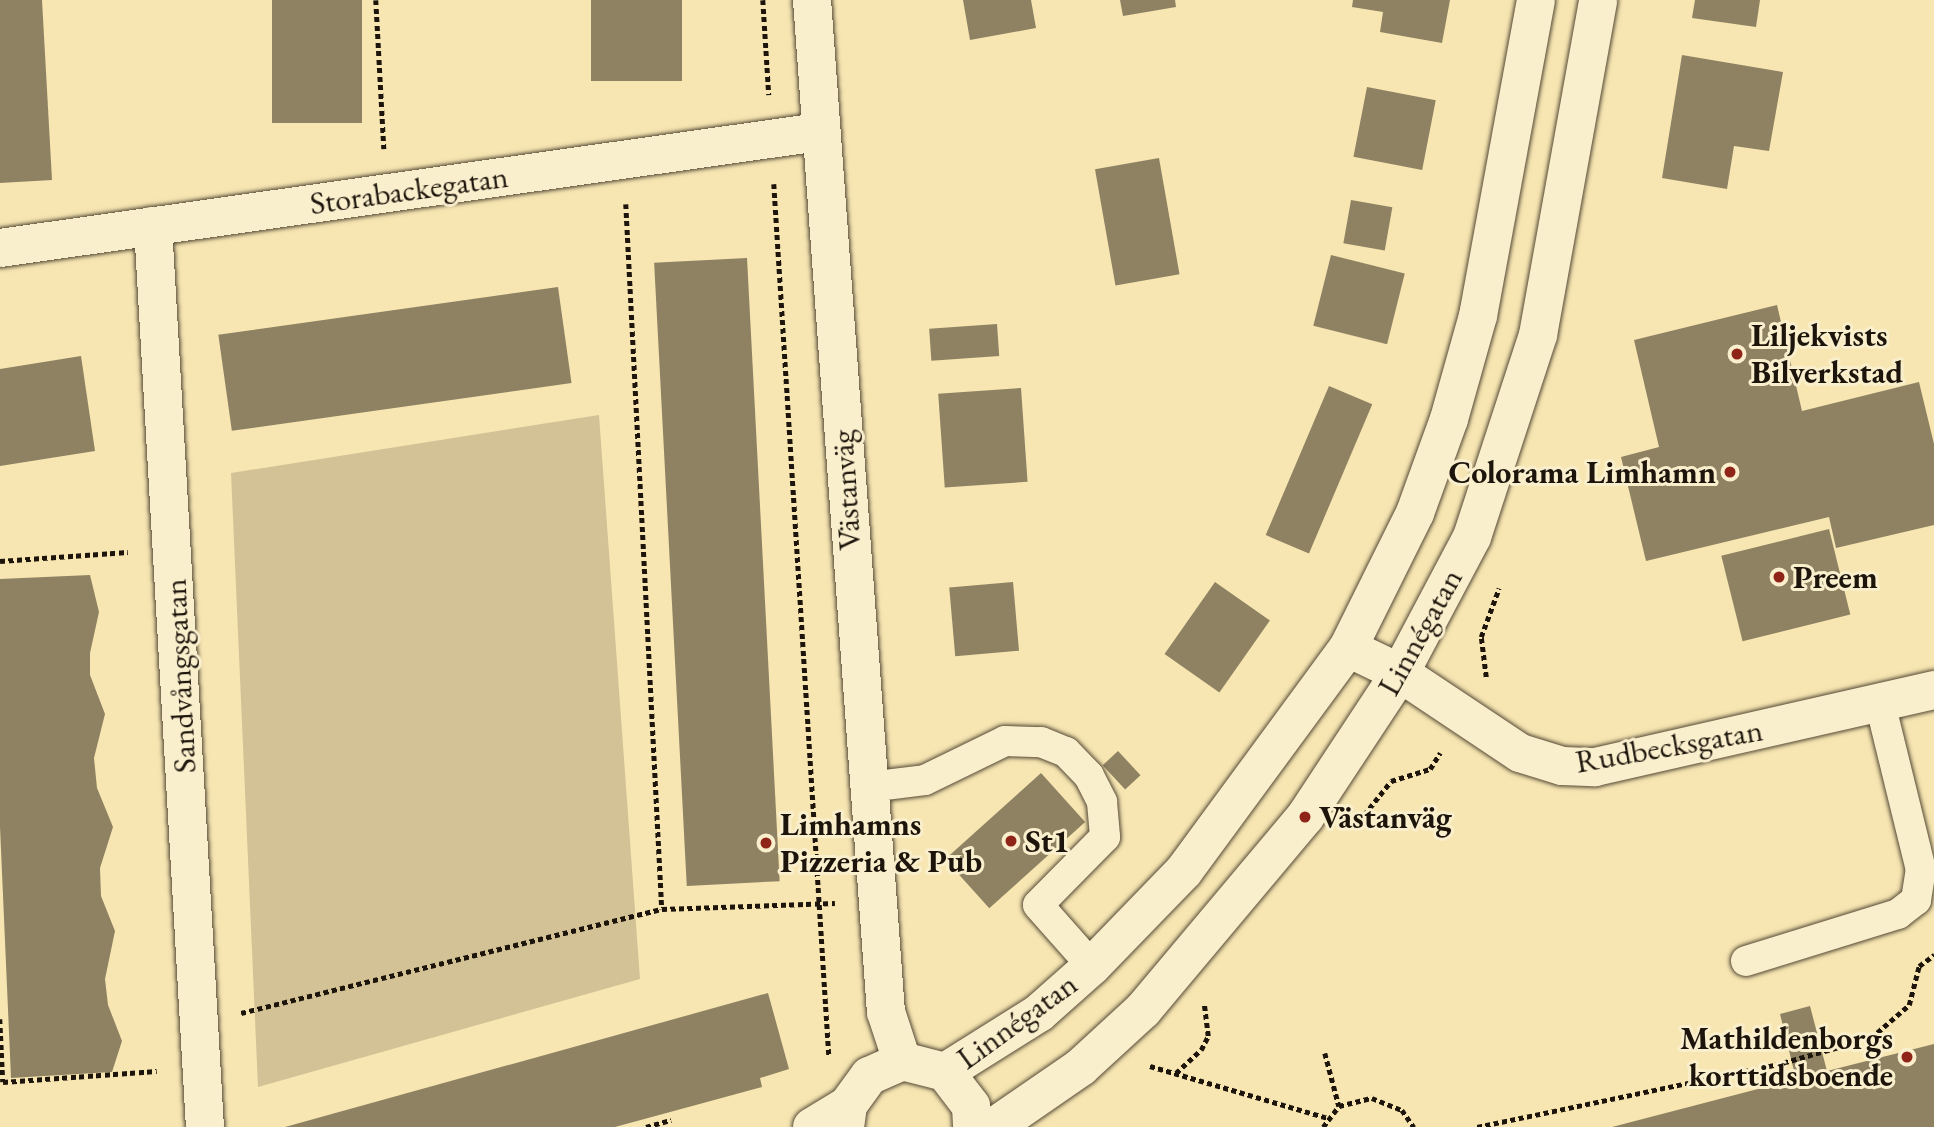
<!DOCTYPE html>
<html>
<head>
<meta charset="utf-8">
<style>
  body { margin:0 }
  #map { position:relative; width:1934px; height:1127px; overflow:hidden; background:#f7e6b2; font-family:"EB Garamond",serif }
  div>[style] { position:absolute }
  .green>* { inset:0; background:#d2c296 }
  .building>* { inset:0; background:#8e8262; transform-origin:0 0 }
  .path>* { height:4.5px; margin-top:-2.25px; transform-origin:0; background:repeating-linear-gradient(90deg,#1d150c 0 5px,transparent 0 8.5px) }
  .roads { filter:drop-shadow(0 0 2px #544936) drop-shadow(0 0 2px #544936) }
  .lane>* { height:30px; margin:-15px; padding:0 15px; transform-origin:15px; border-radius:15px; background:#faefcd }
  .street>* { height:38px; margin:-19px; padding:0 19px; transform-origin:19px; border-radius:19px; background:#faefcd }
  .secondary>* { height:38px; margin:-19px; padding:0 19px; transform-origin:19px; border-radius:19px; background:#faefcd }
  .dots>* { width:19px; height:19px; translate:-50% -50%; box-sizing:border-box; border:4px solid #faefcd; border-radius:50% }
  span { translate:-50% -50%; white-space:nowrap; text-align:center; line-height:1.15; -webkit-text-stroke:6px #faefcd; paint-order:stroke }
  .street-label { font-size:32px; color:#1d150c }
  .poi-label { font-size:32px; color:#1d150c; font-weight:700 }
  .left { translate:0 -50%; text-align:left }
  .right { translate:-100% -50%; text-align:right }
</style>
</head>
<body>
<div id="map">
  <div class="green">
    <i style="clip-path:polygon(599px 415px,640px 979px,258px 1087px,231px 473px)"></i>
  </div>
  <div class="building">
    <i style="clip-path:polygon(0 0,42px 0,52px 180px,0 183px)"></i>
    <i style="left:272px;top:0;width:90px;height:123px"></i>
    <i style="left:591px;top:0;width:91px;height:81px"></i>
    <i style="clip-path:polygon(963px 0,1031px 0,1036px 28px,970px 40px)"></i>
    <i style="clip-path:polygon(1120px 0,1175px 0,1176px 7px,1123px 16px)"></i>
    <i style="clip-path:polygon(1353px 0,1450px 0,1442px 43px,1380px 32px,1383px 12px,1352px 7px)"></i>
    <i style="clip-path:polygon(1695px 0,1760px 0,1756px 27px,1692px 18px)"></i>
    <i style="clip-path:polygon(1682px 55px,1783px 72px,1769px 151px,1734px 146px,1727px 189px,1662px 178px)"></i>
    <i style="left:1367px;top:87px;width:70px;height:71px;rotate:11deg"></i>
    <i style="left:1159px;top:158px;width:118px;height:65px;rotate:80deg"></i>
    <i style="left:1351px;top:200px;width:42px;height:44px;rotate:10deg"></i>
    <i style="left:1331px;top:255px;width:76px;height:73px;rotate:14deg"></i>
    <i style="left:747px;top:258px;width:624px;height:93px;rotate:87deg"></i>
    <i style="left:558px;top:287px;width:97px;height:343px;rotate:82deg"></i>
    <i style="clip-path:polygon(1777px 305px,1802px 411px,1919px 382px,1934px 444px,1934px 525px,1836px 548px,1829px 517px,1646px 561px,1621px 457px,1659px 447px,1634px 340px)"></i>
    <i style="left:997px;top:324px;width:32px;height:68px;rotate:86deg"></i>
    <i style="clip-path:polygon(81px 356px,95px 451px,0 466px,0 369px)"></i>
    <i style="left:1329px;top:386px;width:47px;height:162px;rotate:23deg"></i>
    <i style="left:1021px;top:388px;width:94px;height:83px;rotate:86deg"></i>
    <i style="left:1829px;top:529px;width:88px;height:111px;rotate:76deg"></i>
    <i style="clip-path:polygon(90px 575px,99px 612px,90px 653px,90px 675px,105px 714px,94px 758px,97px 788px,113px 827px,100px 868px,101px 896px,115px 931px,105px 979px,108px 1005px,122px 1041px,112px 1072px,11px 1078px,0 827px,0 579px)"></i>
    <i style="left:1013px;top:582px;width:69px;height:64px;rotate:85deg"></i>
    <i style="left:1215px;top:582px;width:67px;height:88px;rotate:35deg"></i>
    <i style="left:1118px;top:751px;width:33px;height:21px;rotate:47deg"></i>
    <i style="left:1041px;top:773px;width:66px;height:129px;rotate:48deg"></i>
    <i style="clip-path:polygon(768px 993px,789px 1069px,760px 1078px,762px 1087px,615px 1127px,285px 1127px)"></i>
    <i style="clip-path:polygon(1810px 1006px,1827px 1071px,1934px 1044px,1934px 1127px,1612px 1127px,1796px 1079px,1780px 1014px)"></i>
  </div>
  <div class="path">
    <i style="left:376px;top:0;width:149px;rotate:86.9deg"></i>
    <i style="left:763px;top:0;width:95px;rotate:86.4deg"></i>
    <i style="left:774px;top:184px;width:873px;rotate:86.39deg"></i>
    <i style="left:626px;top:204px;width:706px;rotate:87.08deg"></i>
    <i style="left:0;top:561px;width:128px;rotate:-4deg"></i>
    <i style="left:1486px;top:677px;width:40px;rotate:-97.1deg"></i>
    <i style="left:1481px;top:637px;width:52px;rotate:-69.8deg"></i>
    <i style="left:1364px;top:815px;width:43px;rotate:-51.5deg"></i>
    <i style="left:1391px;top:781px;width:41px;rotate:-17.1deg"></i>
    <i style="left:1430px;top:769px;width:19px;rotate:-58deg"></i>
    <i style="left:241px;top:1013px;width:434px;rotate:-13.9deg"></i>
    <i style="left:662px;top:909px;width:173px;rotate:-2deg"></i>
    <i style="left:0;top:1019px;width:63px;rotate:87.3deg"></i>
    <i style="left:3px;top:1082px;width:154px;rotate:-4.1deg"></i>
    <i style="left:1325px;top:1053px;width:55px;rotate:75.2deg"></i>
    <i style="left:1150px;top:1066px;width:185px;rotate:16.3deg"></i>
    <i style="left:1176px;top:1073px;width:34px;rotate:-43deg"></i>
    <i style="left:1201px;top:1050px;width:16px;rotate:-63deg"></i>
    <i style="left:1208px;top:1036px;width:31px;rotate:-97deg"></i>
    <i style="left:646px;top:1127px;width:26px;rotate:-16deg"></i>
    <i style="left:1323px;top:1127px;width:26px;rotate:-53deg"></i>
    <i style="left:1339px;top:1106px;width:34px;rotate:-14deg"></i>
    <i style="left:1372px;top:1098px;width:32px;rotate:22deg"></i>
    <i style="left:1402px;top:1110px;width:21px;rotate:55deg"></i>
    <i style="left:1477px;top:1127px;width:304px;rotate:-11.8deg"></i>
    <i style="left:1775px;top:1065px;width:100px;rotate:-15.7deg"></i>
    <i style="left:1871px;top:1038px;width:50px;rotate:-41deg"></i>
    <i style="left:1909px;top:1005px;width:40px;rotate:-75.6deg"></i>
    <i style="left:1919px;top:966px;width:19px;rotate:-36deg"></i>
  </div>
  <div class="roads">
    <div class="lane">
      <i style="left:869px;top:787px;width:56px;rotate:-7.1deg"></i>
      <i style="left:925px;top:780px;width:89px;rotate:-26deg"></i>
      <i style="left:1005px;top:741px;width:36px;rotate:2deg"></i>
      <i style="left:1041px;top:742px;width:27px;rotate:22deg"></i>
      <i style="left:1066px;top:752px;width:33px;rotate:46deg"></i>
      <i style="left:1089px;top:776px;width:29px;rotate:63deg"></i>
      <i style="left:1102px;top:802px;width:35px;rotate:85deg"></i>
      <i style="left:1105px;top:837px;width:95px;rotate:134.6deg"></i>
      <i style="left:1038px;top:905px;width:81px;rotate:48.5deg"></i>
      <i style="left:1746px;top:961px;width:159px;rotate:-17.2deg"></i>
      <i style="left:1898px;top:914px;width:23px;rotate:-38deg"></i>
      <i style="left:1916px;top:900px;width:30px;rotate:-81deg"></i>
      <i style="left:1921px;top:870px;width:172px;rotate:-103.8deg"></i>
    </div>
    <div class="street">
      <i style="left:812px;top:0;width:1015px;rotate:85.82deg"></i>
      <i style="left:886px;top:1012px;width:52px;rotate:71.9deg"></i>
      <i style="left:153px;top:226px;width:902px;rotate:86.7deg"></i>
      <i style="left:0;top:248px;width:827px;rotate:-8.06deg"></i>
    </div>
    <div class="secondary">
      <i style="left:1348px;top:648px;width:58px;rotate:25.7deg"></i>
      <i style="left:1400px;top:673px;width:144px;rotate:33.7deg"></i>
      <i style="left:1520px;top:753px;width:44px;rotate:17.2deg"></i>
      <i style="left:1562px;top:766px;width:33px;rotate:2deg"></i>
      <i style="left:1595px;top:767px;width:348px;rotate:-12.8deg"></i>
      <i style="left:945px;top:1072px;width:111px;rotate:-32.1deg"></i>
      <i style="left:1039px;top:1013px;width:71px;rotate:-41.6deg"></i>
      <i style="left:1092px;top:966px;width:132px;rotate:-45.9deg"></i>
      <i style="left:1184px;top:871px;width:277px;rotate:-53.7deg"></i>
      <i style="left:1348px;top:648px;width:151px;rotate:-63.6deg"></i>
      <i style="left:1415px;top:513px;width:100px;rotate:-70.1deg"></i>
      <i style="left:1449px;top:419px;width:107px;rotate:-74.3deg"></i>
      <i style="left:1478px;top:316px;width:321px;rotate:-79.6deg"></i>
      <i style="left:812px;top:1127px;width:42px;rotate:-31.4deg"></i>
      <i style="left:845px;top:1127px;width:22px;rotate:-82deg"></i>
      <i style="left:848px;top:1105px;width:36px;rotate:-54deg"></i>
      <i style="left:869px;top:1076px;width:36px;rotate:-24deg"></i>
      <i style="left:902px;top:1061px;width:44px;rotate:14.3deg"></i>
      <i style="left:945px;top:1072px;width:43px;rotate:52.6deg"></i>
      <i style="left:971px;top:1106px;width:21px;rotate:87deg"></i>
      <i style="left:994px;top:1127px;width:106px;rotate:-34.6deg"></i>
      <i style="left:1081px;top:1067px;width:84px;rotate:-42.6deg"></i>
      <i style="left:1143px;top:1010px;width:252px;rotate:-50deg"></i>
      <i style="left:1305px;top:817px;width:173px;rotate:-56.6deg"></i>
      <i style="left:1400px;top:673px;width:154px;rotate:-62.1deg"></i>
      <i style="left:1472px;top:537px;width:213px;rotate:-71.9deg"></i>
      <i style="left:1538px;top:335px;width:340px;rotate:-79.8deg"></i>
    </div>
  </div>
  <div class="dots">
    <i style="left:1737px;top:354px;background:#8f2418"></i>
    <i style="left:1730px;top:472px;background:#8f2418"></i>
    <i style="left:1779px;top:577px;background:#8f2418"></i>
    <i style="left:1305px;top:817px;background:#8f2418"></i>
    <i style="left:1011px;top:841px;background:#8f2418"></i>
    <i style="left:766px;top:843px;background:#8f2418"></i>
    <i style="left:1907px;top:1057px;background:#8f2418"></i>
  </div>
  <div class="street-label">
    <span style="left:409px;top:190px;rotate:-8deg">Storabackegatan</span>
    <span style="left:846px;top:490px;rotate:-94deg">Västanväg</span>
    <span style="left:1420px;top:632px;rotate:-61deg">Linnégatan</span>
    <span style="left:180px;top:676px;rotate:-93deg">Sandvångsgatan</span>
    <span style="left:1669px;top:746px;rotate:-10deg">Rudbecksgatan</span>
    <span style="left:1017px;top:1021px;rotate:-36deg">Linnégatan</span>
  </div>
  <div class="poi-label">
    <span class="left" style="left:1751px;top:354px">Liljekvists<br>Bilverkstad</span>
    <span class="right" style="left:1716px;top:472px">Colorama Limhamn</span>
    <span class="left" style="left:1793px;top:577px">Preem</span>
    <span class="left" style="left:1319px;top:817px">Västanväg</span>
    <span class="left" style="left:780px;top:843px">Limhamns<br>Pizzeria &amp; Pub</span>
    <span class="left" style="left:1025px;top:841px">St1</span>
    <span class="right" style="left:1893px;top:1057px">Mathildenborgs<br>korttidsboende</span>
  </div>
</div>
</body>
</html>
